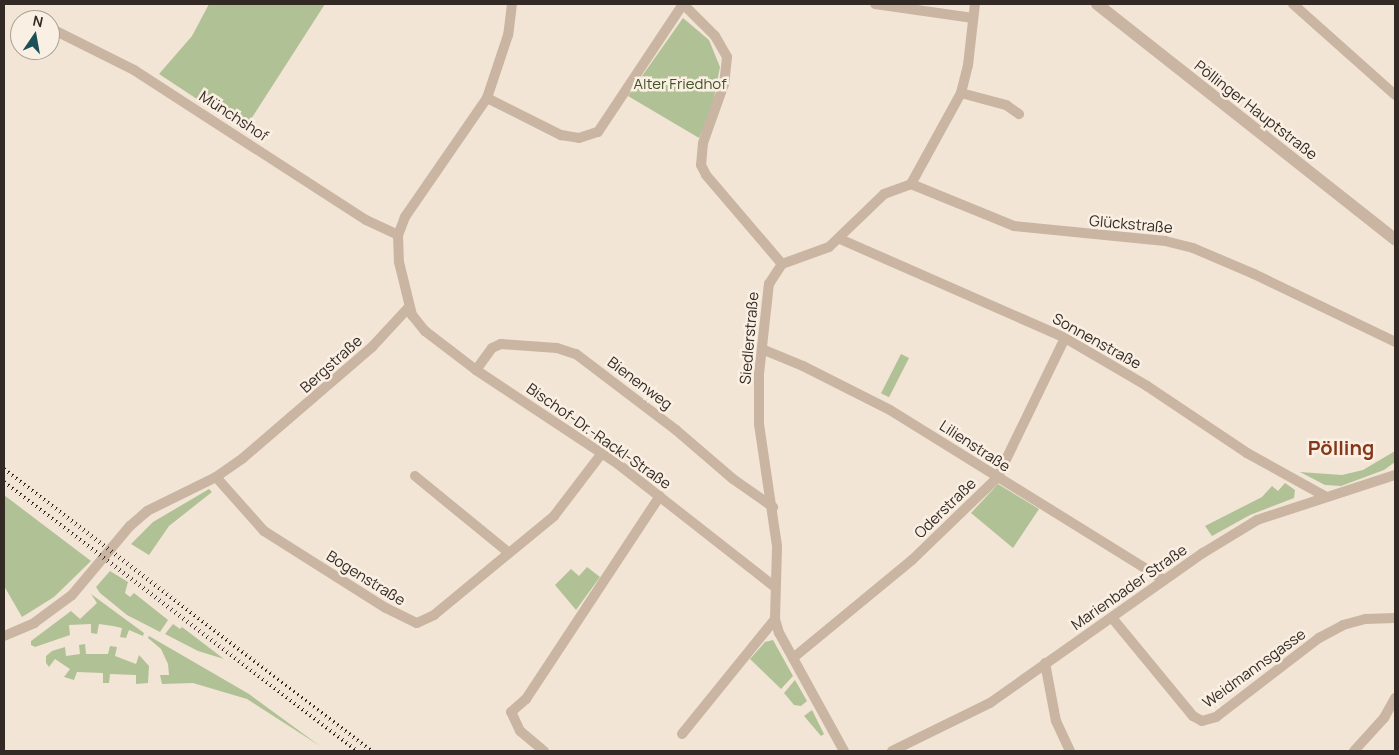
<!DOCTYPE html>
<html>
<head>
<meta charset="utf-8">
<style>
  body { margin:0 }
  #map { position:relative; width:1399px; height:755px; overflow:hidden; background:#f2e5d6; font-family:Manrope,sans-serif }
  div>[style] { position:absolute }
  .green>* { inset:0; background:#b1c196; transform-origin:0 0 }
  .minor>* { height:10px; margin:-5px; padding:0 5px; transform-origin:5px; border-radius:5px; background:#cab5a2 }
  .tertiary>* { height:12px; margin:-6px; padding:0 6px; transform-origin:6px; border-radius:6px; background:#cab5a2 }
  .rail>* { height:4px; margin-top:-2px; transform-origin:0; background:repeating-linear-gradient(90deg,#342a25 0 1px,transparent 0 5px) }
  span { translate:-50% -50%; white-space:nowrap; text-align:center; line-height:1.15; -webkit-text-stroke:5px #f9efe2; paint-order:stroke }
  .park-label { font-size:15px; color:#425327 }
  .street-label { font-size:15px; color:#342a25 }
  .district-label { font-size:20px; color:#86371a; font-weight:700 }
  .frame { position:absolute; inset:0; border:5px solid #342a25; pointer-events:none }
  .north { position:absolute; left:10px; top:10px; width:50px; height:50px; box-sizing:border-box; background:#f9efe2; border:1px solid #aaa096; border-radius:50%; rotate:12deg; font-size:14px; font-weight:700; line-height:20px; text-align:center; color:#342a25 }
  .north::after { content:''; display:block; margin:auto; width:18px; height:22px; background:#195157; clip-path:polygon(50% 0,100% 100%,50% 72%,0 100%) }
</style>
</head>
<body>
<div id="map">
  <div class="green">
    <i style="clip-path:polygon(209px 4px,325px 4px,244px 130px,159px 74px,192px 36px)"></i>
    <i style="clip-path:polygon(683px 18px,709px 40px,720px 67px,711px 113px,699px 138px,628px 96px)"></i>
    <i style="left:901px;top:354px;width:9px;height:44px;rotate:27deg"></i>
    <i style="clip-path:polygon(1395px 451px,1395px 462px,1384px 470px,1341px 486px,1325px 485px,1300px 472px,1342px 475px,1363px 470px)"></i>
    <i style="clip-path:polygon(1285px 483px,1295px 490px,1294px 498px,1250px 515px,1212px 536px,1205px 526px,1262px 497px,1272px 486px,1278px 491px)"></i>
    <i style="clip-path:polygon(998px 484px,1039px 509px,1013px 548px,971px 513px)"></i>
    <i style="clip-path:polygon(209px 489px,212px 492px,169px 526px,149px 555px,131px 544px,153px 522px)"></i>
    <i style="clip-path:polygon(4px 495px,91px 561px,54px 597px,22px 617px,4px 586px)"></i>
    <i style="clip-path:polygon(587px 567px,600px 577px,576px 610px,555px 585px,571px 569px,579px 576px)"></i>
    <i style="clip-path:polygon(110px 571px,128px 582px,125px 593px,130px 597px,134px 593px,168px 620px,160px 632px,127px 615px,100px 593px,96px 587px)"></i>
    <i style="clip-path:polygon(91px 594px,144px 633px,143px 636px,129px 630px,126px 638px,120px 637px,122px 628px,113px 626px,99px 624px,97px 634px,91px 633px,91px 624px,69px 625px,70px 635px,35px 647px,31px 645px,31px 641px,71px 611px,80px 619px,97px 603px)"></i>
    <i style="clip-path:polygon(173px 624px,180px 629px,182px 627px,224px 659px,198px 651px,165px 634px)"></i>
    <i style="clip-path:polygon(149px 636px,249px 694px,320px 746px,247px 699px,193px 683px,162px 684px,160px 675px,169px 675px,168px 664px,161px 649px,148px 638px)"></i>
    <i style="clip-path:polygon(773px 640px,793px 676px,781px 689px,750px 659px,765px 642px)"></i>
    <i style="clip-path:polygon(85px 644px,86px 654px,108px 654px,110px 646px,117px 647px,115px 656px,136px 664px,139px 655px,149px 666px,148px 683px,136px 684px,136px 675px,110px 674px,109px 683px,103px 683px,103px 673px,77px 672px,74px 680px,64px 677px,70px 669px,55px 659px,49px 667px,46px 663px,46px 656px,52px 651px,65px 647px,66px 656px,80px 654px,79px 645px)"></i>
    <i style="clip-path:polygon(795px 680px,807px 701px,801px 706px,794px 705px,784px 693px)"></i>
    <i style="clip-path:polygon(812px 710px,824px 734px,821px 736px,804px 716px)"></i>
  </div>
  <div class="minor">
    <i style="left:512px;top:4px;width:31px;rotate:97deg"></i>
    <i style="left:508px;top:35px;width:66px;rotate:108.4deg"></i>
    <i style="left:487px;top:98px;width:145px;rotate:124.6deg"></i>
    <i style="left:405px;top:217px;width:19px;rotate:111deg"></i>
    <i style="left:398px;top:235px;width:27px;rotate:88deg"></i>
    <i style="left:399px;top:262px;width:55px;rotate:76.2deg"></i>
    <i style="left:412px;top:315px;width:21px;rotate:51deg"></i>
    <i style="left:425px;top:331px;width:64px;rotate:37.4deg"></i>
    <i style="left:476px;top:370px;width:170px;rotate:33.5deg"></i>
    <i style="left:618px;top:464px;width:199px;rotate:38.1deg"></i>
    <i style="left:683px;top:4px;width:45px;rotate:45deg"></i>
    <i style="left:715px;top:36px;width:24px;rotate:60deg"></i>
    <i style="left:727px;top:57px;width:27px;rotate:96deg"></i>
    <i style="left:724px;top:84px;width:63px;rotate:109.6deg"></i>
    <i style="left:703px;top:143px;width:22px;rotate:95deg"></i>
    <i style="left:701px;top:165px;width:11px;rotate:63deg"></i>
    <i style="left:706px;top:175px;width:117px;rotate:49.5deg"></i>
    <i style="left:875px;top:4px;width:99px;rotate:8.1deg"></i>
    <i style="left:1293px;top:4px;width:137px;rotate:41.7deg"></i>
    <i style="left:32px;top:19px;width:2px;rotate:27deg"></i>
    <i style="left:50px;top:28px;width:94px;rotate:26.6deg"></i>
    <i style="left:134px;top:70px;width:276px;rotate:32.9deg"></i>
    <i style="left:366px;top:220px;width:35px;rotate:25deg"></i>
    <i style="left:961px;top:93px;width:47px;rotate:14.9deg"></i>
    <i style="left:1006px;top:105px;width:16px;rotate:35deg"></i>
    <i style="left:487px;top:98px;width:83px;rotate:26.6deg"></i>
    <i style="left:561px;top:135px;width:18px;rotate:9deg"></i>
    <i style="left:579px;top:138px;width:20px;rotate:-18deg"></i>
    <i style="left:598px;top:132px;width:154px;rotate:-56.4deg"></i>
    <i style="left:911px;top:184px;width:111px;rotate:22.2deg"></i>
    <i style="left:1014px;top:226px;width:152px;rotate:5.7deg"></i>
    <i style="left:1165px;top:241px;width:29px;rotate:14deg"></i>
    <i style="left:1193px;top:248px;width:66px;rotate:23.1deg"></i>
    <i style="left:1254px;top:274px;width:157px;rotate:25.7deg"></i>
    <i style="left:840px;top:239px;width:246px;rotate:23.7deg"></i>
    <i style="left:1065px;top:338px;width:95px;rotate:30.3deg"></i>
    <i style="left:1147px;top:386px;width:120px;rotate:33.8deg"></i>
    <i style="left:1247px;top:453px;width:89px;rotate:28.9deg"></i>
    <i style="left:762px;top:349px;width:44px;rotate:22.5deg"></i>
    <i style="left:803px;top:366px;width:97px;rotate:26.8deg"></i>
    <i style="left:890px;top:410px;width:322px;rotate:31.8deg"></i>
    <i style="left:476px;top:370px;width:27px;rotate:-54deg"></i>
    <i style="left:492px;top:348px;width:10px;rotate:-24deg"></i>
    <i style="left:501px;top:344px;width:56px;rotate:4.1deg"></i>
    <i style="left:557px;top:348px;width:20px;rotate:18deg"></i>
    <i style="left:576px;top:354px;width:126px;rotate:37.2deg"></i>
    <i style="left:676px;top:430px;width:75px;rotate:40.7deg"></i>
    <i style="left:733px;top:479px;width:49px;rotate:35deg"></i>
    <i style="left:415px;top:476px;width:120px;rotate:39.3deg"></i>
    <i style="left:216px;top:477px;width:72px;rotate:48.4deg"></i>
    <i style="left:264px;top:531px;width:144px;rotate:32.3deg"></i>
    <i style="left:386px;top:608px;width:34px;rotate:26deg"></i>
    <i style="left:417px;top:623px;width:19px;rotate:-25deg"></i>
    <i style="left:434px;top:615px;width:156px;rotate:-39.5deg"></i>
    <i style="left:554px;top:516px;width:79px;rotate:-52.7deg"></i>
    <i style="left:1113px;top:619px;width:126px;rotate:50.5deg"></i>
    <i style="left:1193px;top:716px;width:10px;rotate:29deg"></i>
    <i style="left:1202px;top:721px;width:15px;rotate:-16deg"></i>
    <i style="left:1216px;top:717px;width:130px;rotate:-37.5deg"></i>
    <i style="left:1319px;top:638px;width:27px;rotate:-28deg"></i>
    <i style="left:1343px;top:625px;width:24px;rotate:-15deg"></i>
    <i style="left:1366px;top:619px;width:29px;rotate:-2deg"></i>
    <i style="left:4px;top:636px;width:33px;rotate:-23deg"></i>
    <i style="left:34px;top:623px;width:47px;rotate:-36.4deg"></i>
    <i style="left:72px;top:595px;width:90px;rotate:-50deg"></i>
    <i style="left:130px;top:526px;width:23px;rotate:-41deg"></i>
    <i style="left:147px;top:511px;width:77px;rotate:-26.2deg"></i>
    <i style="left:216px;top:477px;width:33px;rotate:-35deg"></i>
    <i style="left:243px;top:458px;width:170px;rotate:-40.7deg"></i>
    <i style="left:372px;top:347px;width:54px;rotate:-47.2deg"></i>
    <i style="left:793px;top:658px;width:154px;rotate:-39.5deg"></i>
    <i style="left:912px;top:560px;width:118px;rotate:-44deg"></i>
    <i style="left:997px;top:478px;width:156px;rotate:-64.1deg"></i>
    <i style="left:1045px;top:663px;width:59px;rotate:79.3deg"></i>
    <i style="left:1056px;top:721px;width:33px;rotate:65deg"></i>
    <i style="left:682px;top:734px;width:148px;rotate:-51deg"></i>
    <i style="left:544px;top:751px;width:31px;rotate:-140deg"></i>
    <i style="left:520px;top:731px;width:21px;rotate:-115deg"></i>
    <i style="left:511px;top:712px;width:20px;rotate:-41deg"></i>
    <i style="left:526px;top:699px;width:243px;rotate:-56.6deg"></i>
    <i style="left:844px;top:751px;width:135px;rotate:-118.8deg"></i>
    <i style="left:779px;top:633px;width:15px;rotate:-106deg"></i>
    <i style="left:775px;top:619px;width:73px;rotate:-88.4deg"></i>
    <i style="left:777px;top:546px;width:123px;rotate:-98.4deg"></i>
    <i style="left:759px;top:424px;width:50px;rotate:-90deg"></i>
    <i style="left:759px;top:374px;width:91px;rotate:-83.7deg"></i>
    <i style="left:769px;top:284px;width:24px;rotate:-57deg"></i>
    <i style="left:782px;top:264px;width:50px;rotate:-19.9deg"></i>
    <i style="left:829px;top:247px;width:76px;rotate:-43.9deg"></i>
    <i style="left:884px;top:194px;width:29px;rotate:-20deg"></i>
    <i style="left:911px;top:184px;width:104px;rotate:-61.2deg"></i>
    <i style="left:961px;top:93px;width:29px;rotate:-76deg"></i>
    <i style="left:968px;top:65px;width:61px;rotate:-83.5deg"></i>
    <i style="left:892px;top:751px;width:109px;rotate:-26.1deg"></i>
    <i style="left:990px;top:703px;width:261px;rotate:-35.2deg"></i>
    <i style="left:1203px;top:553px;width:63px;rotate:-31.4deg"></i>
    <i style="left:1257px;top:520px;width:145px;rotate:-18.1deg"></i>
    <i style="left:1354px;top:751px;width:45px;rotate:-47.7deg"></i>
    <i style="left:1384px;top:718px;width:23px;rotate:-61deg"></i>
  </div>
  <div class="tertiary">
    <i style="left:1097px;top:4px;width:380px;rotate:38.3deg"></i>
  </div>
  <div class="rail">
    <i style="left:4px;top:469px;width:463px;rotate:37.5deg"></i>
    <i style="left:4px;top:482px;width:444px;rotate:37.3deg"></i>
  </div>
  <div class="park-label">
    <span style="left:680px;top:84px">Alter Friedhof</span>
  </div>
  <div class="street-label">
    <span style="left:1256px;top:110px;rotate:38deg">Pöllinger Hauptstraße</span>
    <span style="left:234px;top:116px;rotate:33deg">Münchshof</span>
    <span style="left:1131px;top:224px;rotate:5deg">Glückstraße</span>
    <span style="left:749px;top:338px;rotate:-85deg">Siedlerstraße</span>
    <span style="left:1097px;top:341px;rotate:29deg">Sonnenstraße</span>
    <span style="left:331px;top:364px;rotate:-42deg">Bergstraße</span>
    <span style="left:640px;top:383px;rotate:37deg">Bienenweg</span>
    <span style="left:599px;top:436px;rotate:35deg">Bischof-Dr.-Rackl-Straße</span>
    <span style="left:975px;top:446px;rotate:33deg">Lilienstraße</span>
    <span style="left:945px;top:508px;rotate:-44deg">Oderstraße</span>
    <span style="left:366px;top:578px;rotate:32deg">Bogenstraße</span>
    <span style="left:1129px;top:587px;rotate:-35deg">Marienbader Straße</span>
    <span style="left:1254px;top:668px;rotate:-36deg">Weidmannsgasse</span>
  </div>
  <div class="district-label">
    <span style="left:1341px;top:447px">Pölling</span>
  </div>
  <div class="frame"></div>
  <div class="north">N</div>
</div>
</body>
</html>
